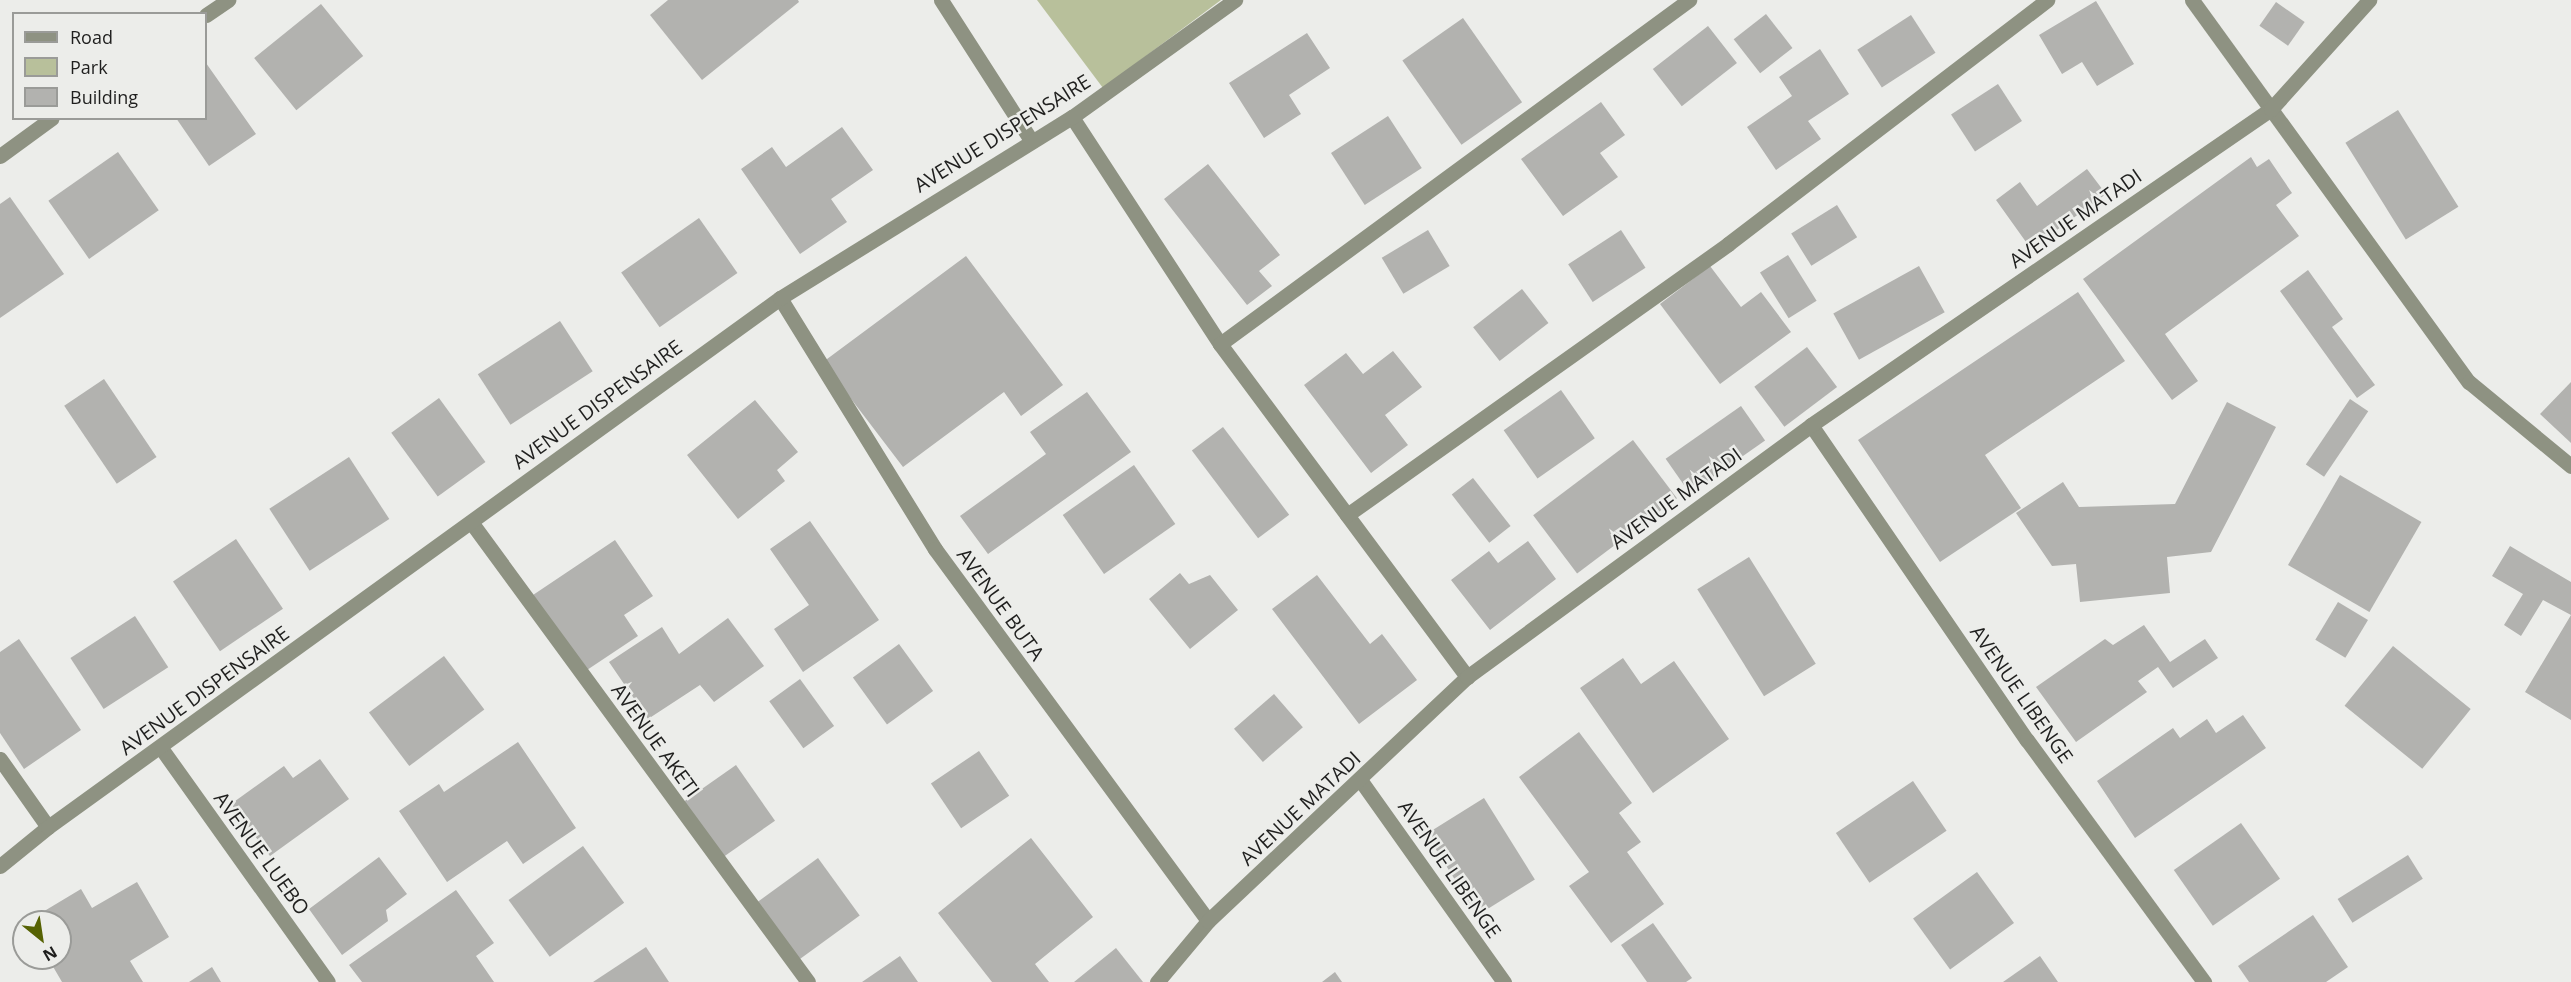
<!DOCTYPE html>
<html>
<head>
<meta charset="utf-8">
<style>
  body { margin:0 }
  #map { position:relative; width:2571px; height:982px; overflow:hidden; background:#ecedea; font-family:"Open Sans",sans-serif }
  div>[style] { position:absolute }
  .green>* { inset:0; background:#b8c09b }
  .building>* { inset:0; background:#b2b2af; transform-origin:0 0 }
  .street>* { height:15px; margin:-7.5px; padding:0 7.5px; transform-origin:7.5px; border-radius:7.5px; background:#8e9282 }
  span { translate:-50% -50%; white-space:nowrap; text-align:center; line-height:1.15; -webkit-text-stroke:5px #ecedea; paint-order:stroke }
  .street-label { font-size:20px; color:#1f1f1e }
  .legend { position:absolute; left:12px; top:12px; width:195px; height:108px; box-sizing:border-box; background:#ecedea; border:2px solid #9a9b98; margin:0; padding:8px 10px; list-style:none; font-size:18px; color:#1f1f1e }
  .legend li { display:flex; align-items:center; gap:12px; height:30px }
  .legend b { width:30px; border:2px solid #9a9b98 }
  .north { position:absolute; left:12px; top:910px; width:60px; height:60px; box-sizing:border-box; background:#ecedea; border:2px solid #9a9b98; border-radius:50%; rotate:150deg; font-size:16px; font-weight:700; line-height:24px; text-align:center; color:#1f1f1e }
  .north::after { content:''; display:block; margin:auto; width:21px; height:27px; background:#566203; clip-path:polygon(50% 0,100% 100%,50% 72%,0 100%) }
</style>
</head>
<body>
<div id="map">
  <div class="green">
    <i style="clip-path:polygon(1037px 0,1221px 0,1103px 88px)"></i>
  </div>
  <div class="building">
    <i style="clip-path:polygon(668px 0,798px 0,799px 2px,702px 80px,650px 15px)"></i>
    <i style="clip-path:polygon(2096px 1px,2134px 64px,2097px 86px,2082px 62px,2062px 74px,2039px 35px)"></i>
    <i style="left:2276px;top:2px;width:35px;height:29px;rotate:35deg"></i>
    <i style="left:321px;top:4px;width:67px;height:86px;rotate:51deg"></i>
    <i style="left:1766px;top:14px;width:43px;height:41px;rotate:52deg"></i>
    <i style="left:1911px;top:15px;width:45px;height:64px;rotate:57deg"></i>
    <i style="left:1463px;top:18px;width:103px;height:74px;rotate:55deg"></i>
    <i style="left:1708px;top:26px;width:47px;height:70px;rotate:52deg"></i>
    <i style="clip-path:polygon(1307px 33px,1330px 68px,1289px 95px,1301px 114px,1264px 138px,1229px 83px)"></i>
    <i style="clip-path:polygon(1820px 49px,1849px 94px,1808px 121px,1821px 139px,1776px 170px,1747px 127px,1792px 96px,1779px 77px)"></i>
    <i style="clip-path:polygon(206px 63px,256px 134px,209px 166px,176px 118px,206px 118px)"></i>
    <i style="left:1998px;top:84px;width:44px;height:56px;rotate:57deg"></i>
    <i style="clip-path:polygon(1601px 102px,1625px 135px,1600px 153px,1618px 177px,1563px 216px,1521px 159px)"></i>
    <i style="left:2398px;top:110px;width:114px;height:62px;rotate:58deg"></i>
    <i style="left:1388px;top:116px;width:62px;height:68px;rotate:57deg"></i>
    <i style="clip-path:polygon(842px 127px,873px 170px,831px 199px,847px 222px,800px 254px,741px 169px,772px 147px,786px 167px)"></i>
    <i style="left:118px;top:152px;width:71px;height:85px;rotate:55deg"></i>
    <i style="clip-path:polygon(2251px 157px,2257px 167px,2269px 159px,2292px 193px,2276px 205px,2299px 236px,2165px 334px,2198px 381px,2172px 400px,2083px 279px)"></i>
    <i style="clip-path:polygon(1208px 164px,1280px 255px,1259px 271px,1272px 286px,1247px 305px,1164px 199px)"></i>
    <i style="clip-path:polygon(2087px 169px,2106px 194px,2031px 249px,1996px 200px,2020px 182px,2037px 206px)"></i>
    <i style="clip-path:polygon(10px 197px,64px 274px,0 318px,0 204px)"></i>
    <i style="left:1837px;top:205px;width:38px;height:54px;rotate:58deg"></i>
    <i style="left:699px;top:218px;width:67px;height:95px;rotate:55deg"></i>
    <i style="left:1428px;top:230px;width:42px;height:54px;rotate:59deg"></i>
    <i style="left:1621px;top:230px;width:45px;height:63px;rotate:57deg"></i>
    <i style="left:1788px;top:255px;width:54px;height:33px;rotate:58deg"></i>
    <i style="clip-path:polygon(966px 256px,1063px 385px,1021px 416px,1004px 392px,903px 467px,823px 362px)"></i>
    <i style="clip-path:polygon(1710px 266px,1741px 307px,1761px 292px,1791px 332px,1720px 384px,1660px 304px)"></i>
    <i style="left:1919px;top:266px;width:53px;height:98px;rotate:61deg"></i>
    <i style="clip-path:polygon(2308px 270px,2343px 319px,2332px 327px,2375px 385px,2357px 398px,2280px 291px)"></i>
    <i style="left:1522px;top:289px;width:43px;height:62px;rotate:52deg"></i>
    <i style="clip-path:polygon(2078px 292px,2125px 361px,1985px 455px,2021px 508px,1940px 562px,1858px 440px)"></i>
    <i style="left:560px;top:321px;width:60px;height:98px;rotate:57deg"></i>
    <i style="left:1807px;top:347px;width:50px;height:66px;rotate:53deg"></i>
    <i style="clip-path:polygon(1393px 351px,1422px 387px,1385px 415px,1408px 445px,1371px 473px,1304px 385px,1346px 353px,1363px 374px)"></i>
    <i style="left:104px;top:379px;width:94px;height:48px;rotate:56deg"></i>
    <i style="clip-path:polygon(2571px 382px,2571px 443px,2540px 414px)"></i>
    <i style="left:1561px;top:390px;width:59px;height:70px;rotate:55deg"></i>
    <i style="clip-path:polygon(1087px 392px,1131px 452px,988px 554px,960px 516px,1046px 454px,1030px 432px)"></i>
    <i style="left:439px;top:398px;width:79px;height:59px;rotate:54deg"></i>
    <i style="left:2350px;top:399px;width:22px;height:79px;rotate:34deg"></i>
    <i style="clip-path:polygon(755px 400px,798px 452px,777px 470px,785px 481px,738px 519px,687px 455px)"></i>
    <i style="clip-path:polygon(2227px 402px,2276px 427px,2211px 552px,2167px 557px,2170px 593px,2080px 602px,2076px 564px,2052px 566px,2016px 513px,2063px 482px,2079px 507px,2175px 504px)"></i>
    <i style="left:1741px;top:406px;width:42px;height:92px;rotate:55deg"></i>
    <i style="left:1223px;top:427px;width:110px;height:39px;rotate:53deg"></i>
    <i style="left:1633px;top:440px;width:73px;height:125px;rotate:53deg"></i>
    <i style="left:349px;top:457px;width:74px;height:95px;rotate:57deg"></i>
    <i style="left:1134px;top:465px;width:72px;height:87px;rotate:55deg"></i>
    <i style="left:2340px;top:475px;width:94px;height:104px;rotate:30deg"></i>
    <i style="left:1473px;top:478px;width:61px;height:27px;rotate:52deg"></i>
    <i style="clip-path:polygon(810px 521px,879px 620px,803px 672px,774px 629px,809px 605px,770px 549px)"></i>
    <i style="left:236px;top:539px;width:84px;height:76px;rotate:56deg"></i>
    <i style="clip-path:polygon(615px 540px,653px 596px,624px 615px,638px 636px,584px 672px,533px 595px)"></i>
    <i style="clip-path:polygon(1528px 541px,1556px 579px,1490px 630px,1451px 580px,1489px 551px,1498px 563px)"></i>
    <i style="clip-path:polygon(2510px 546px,2571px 582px,2571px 720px,2525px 692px,2571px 615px,2543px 600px,2521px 636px,2504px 625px,2523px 594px,2492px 576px)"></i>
    <i style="left:1749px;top:557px;width:126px;height:61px;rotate:58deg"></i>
    <i style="clip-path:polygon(1180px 573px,1189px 584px,1210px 575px,1238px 610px,1190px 649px,1149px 599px)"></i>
    <i style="clip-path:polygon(1317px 575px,1370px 644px,1382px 634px,1417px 680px,1359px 724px,1272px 609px)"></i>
    <i style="left:2338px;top:602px;width:35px;height:44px;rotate:31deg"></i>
    <i style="left:135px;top:616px;width:61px;height:77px;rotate:57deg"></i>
    <i style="clip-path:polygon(728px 618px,764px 666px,714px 702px,700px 685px,648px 719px,609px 662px,662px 627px,679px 654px)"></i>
    <i style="clip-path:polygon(2144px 625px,2170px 662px,2205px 639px,2218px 658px,2173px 688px,2158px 667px,2138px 681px,2147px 692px,2076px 742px,2036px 687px,2105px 639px,2113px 645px)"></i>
    <i style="clip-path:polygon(19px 639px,81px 730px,24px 769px,0 733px,0 652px)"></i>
    <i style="left:899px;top:644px;width:58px;height:57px;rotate:54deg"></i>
    <i style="left:2393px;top:646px;width:100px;height:77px;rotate:39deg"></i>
    <i style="left:444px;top:656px;width:67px;height:94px;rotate:53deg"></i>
    <i style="clip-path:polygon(1623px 658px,1641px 684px,1674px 661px,1729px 739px,1653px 793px,1580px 688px)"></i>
    <i style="left:800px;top:679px;width:58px;height:38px;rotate:54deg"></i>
    <i style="left:1274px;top:694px;width:44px;height:53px;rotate:49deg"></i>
    <i style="clip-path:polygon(2243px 715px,2266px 748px,2135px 838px,2097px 781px,2173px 728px,2180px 738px,2207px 719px,2216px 733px)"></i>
    <i style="clip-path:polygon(1579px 732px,1632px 803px,1619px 813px,1641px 842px,1627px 852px,1664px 904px,1611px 943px,1569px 886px,1589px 872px,1519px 777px)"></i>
    <i style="clip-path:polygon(518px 742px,576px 828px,523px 864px,507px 841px,447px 882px,399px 811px,439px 784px,444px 792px)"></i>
    <i style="left:979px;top:751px;width:54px;height:58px;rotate:56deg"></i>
    <i style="clip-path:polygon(320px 759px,349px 799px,270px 856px,231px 804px,284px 766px,293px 778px)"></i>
    <i style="left:736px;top:765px;width:68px;height:67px;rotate:55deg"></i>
    <i style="left:1913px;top:781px;width:60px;height:93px;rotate:56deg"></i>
    <i style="left:1484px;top:798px;width:96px;height:68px;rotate:58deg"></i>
    <i style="left:2241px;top:823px;width:68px;height:82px;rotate:55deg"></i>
    <i style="clip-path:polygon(1031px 838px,1093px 917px,1035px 964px,1049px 982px,992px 982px,938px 913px)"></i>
    <i style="left:583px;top:846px;width:70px;height:92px;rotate:54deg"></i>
    <i style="left:2408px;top:855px;width:28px;height:83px;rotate:58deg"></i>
    <i style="clip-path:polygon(379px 857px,407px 894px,386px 910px,388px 921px,342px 955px,309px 909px)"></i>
    <i style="left:818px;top:858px;width:71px;height:79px;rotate:54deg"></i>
    <i style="left:1977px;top:872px;width:63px;height:79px;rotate:54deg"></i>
    <i style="clip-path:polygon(137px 882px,169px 937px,130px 961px,143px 982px,62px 982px,48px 958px,60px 958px,60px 922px,26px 922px,81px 889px,92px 908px)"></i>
    <i style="clip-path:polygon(456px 890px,494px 943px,476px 956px,494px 982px,362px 982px,349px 965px)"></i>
    <i style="clip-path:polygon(2313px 915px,2348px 967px,2326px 982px,2249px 982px,2238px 966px)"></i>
    <i style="clip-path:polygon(1653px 923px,1692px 978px,1686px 982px,1647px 982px,1621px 945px)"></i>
    <i style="clip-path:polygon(646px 947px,669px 982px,593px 982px)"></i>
    <i style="clip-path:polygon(1116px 948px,1143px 982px,1074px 982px)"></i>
    <i style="clip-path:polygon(900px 956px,918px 982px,862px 982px)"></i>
    <i style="clip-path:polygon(2040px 956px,2058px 982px,2003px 982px)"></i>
    <i style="clip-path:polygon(212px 967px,221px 982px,189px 982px)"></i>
    <i style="clip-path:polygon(1335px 972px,1342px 982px,1322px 982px)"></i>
  </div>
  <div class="street">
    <i style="left:941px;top:0;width:166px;rotate:57.3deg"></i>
    <i style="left:2192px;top:0;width:472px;rotate:54.1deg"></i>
    <i style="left:2469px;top:382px;width:132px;rotate:39.5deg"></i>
    <i style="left:206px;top:15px;width:27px;rotate:-34deg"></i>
    <i style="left:1072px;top:117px;width:271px;rotate:56.9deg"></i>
    <i style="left:1220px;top:344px;width:415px;rotate:53.4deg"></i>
    <i style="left:0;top:156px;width:64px;rotate:-36.2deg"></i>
    <i style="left:780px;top:298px;width:295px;rotate:58.3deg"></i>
    <i style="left:935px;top:549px;width:461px;rotate:53.7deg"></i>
    <i style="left:1220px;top:344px;width:582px;rotate:-36.26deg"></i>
    <i style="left:1811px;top:425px;width:382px;rotate:55.6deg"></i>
    <i style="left:2027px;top:740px;width:300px;rotate:53.8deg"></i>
    <i style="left:1347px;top:515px;width:468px;rotate:-35.4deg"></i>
    <i style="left:1728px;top:244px;width:402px;rotate:-37.4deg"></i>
    <i style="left:471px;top:522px;width:570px;rotate:53.77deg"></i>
    <i style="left:161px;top:748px;width:287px;rotate:54.5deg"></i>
    <i style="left:0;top:759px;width:83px;rotate:54.8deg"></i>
    <i style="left:1361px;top:781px;width:247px;rotate:54.6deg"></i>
    <i style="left:0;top:866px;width:62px;rotate:-39.1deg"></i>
    <i style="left:48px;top:827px;width:903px;rotate:-35.85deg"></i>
    <i style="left:780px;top:298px;width:344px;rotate:-31.8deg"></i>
    <i style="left:1072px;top:117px;width:201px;rotate:-35.7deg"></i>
    <i style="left:1157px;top:982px;width:80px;rotate:-50.1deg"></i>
    <i style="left:1208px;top:921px;width:356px;rotate:-43.3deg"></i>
    <i style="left:1467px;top:677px;width:426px;rotate:-36.2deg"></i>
    <i style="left:1811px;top:425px;width:558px;rotate:-34.49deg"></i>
    <i style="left:2271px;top:109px;width:147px;rotate:-48deg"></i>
  </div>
  <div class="street-label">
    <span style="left:1002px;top:133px;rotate:-32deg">AVENUE DISPENSAIRE</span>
    <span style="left:2075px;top:218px;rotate:-35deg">AVENUE MATADI</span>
    <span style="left:597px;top:404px;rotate:-36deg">AVENUE DISPENSAIRE</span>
    <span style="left:1676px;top:498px;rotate:-36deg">AVENUE MATADI</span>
    <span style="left:1001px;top:604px;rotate:54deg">AVENUE BUTA</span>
    <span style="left:204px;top:690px;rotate:-36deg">AVENUE DISPENSAIRE</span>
    <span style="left:2022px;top:694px;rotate:55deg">AVENUE LIBENGE</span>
    <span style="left:656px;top:740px;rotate:54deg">AVENUE AKETI</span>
    <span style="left:1300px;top:808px;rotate:-43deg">AVENUE MATADI</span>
    <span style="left:262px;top:853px;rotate:54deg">AVENUE LUEBO</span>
    <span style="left:1450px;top:869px;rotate:55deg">AVENUE LIBENGE</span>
  </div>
  <ul class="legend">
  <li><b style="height:8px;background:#8e9282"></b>Road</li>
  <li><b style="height:16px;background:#b8c09b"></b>Park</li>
  <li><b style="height:16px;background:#b2b2af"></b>Building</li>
  </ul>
  <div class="north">N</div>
</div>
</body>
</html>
